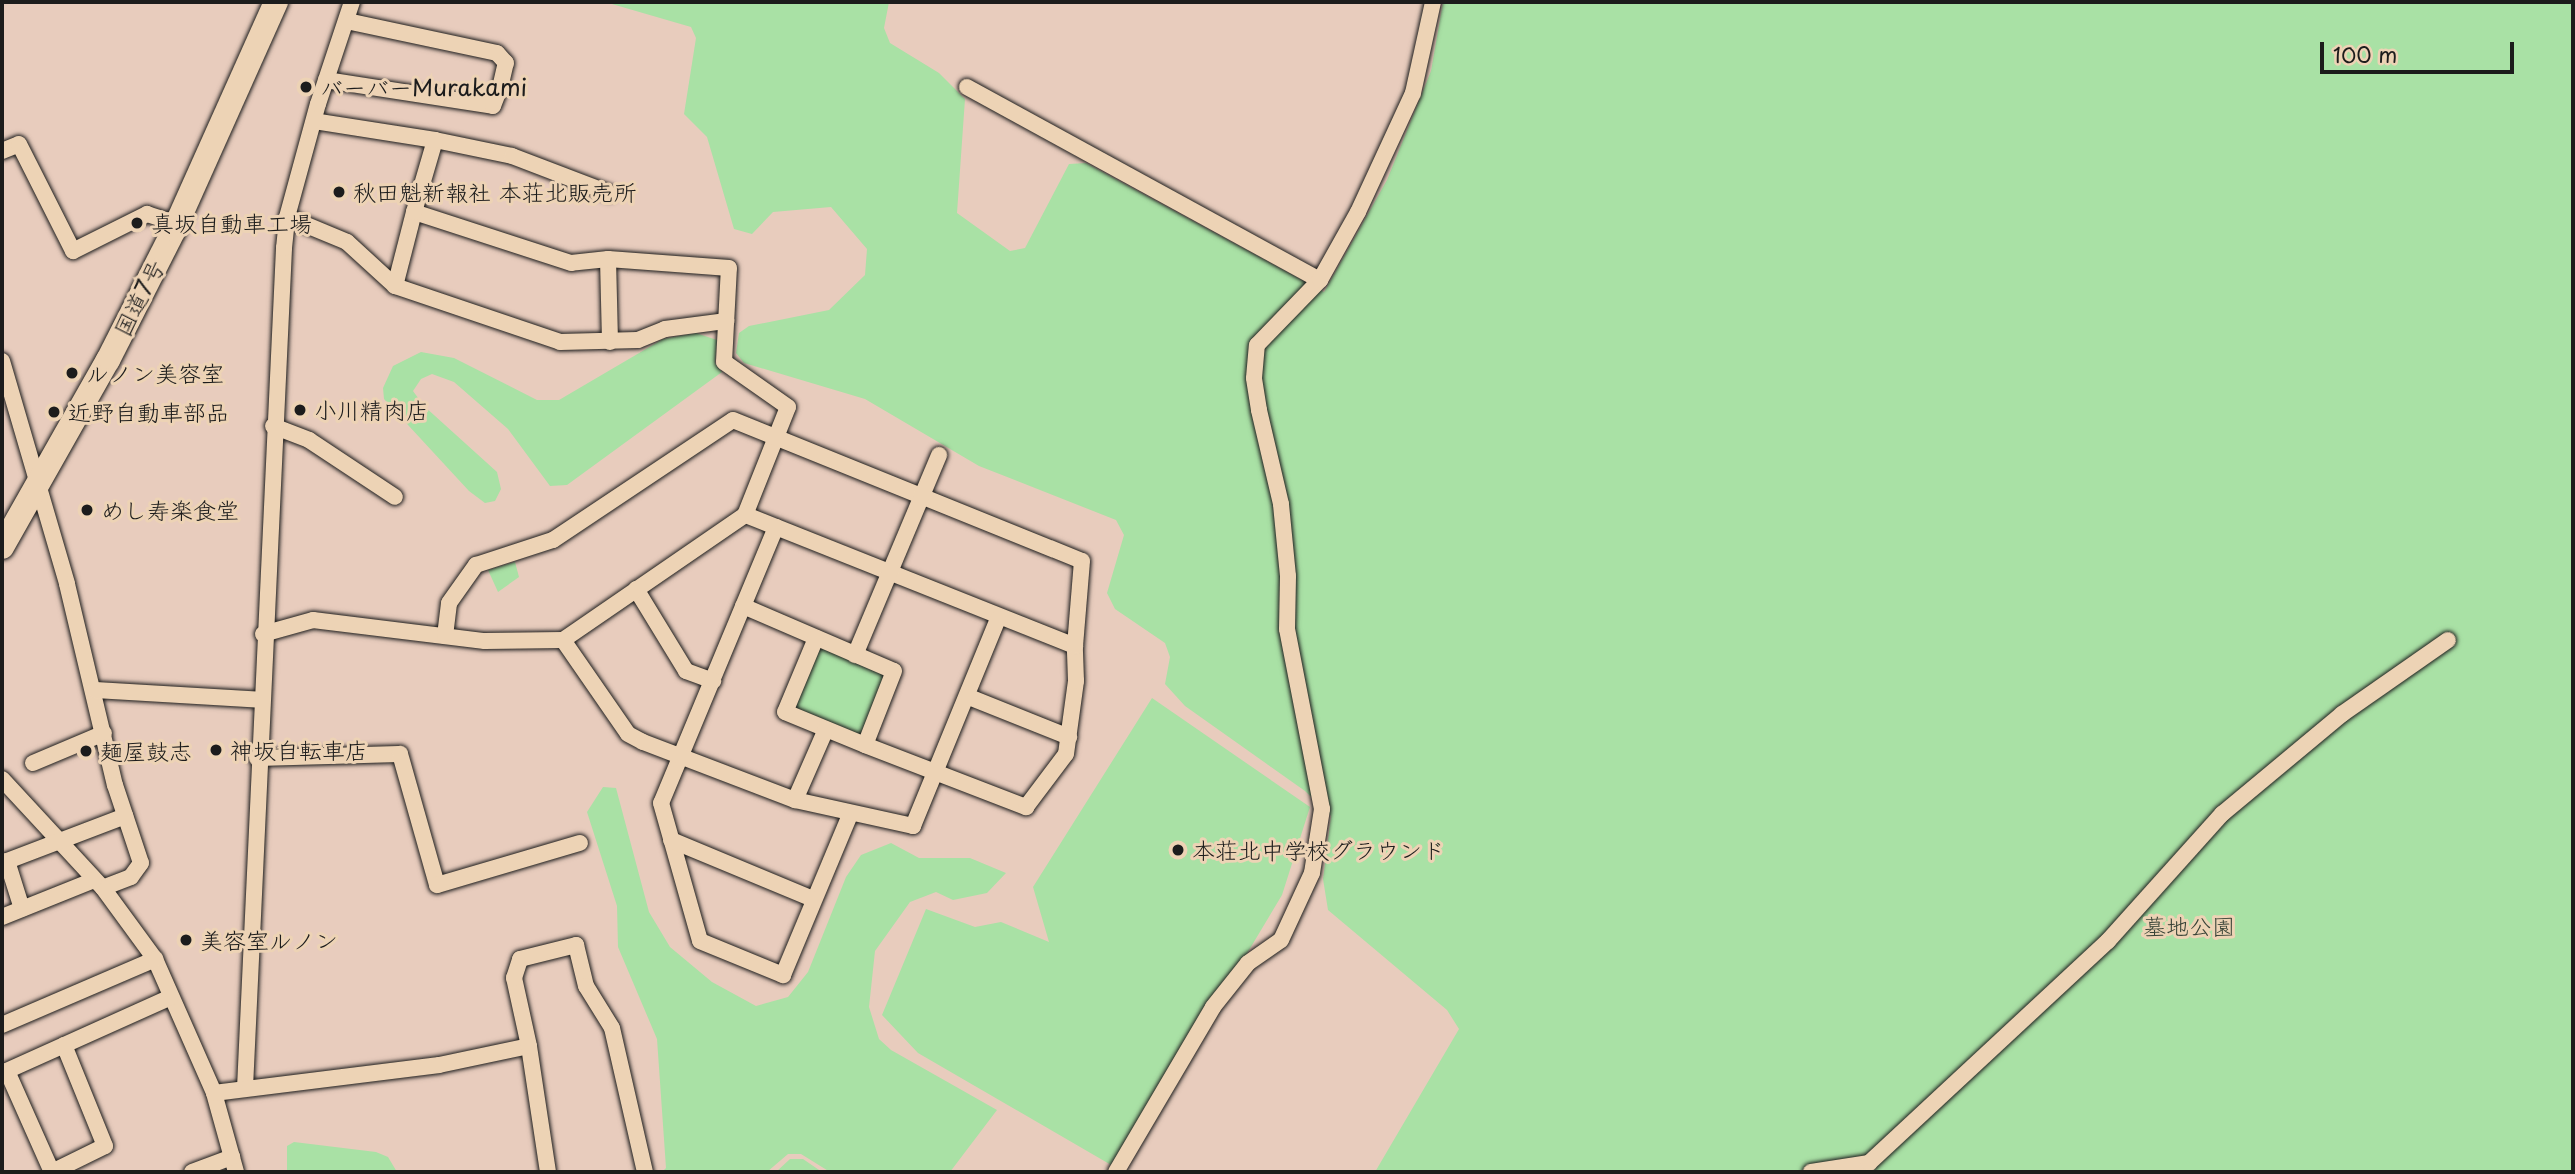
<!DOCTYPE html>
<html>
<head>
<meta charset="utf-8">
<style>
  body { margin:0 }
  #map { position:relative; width:2575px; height:1174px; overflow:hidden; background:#e8ccbd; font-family:"Playpen Sans","Klee One",sans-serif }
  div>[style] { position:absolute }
  .green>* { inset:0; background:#a9e1a5; transform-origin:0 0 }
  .roads { filter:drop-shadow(0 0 2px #1c1c1c) drop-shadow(0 0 2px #1c1c1c) }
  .minor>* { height:16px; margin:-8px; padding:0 8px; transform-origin:8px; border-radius:8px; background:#edd3b5 }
  .highway>* { height:24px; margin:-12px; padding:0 12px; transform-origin:12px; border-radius:12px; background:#edd3b5 }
  .dots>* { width:19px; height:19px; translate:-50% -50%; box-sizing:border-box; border:4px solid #edd3b5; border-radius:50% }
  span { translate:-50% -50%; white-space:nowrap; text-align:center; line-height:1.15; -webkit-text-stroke:6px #edd3b5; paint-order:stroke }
  .poi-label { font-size:23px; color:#1c1c1c }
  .left { translate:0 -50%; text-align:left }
  .street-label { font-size:23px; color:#1c1c1c }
  .park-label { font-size:23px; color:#384337 }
  .frame { position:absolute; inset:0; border:4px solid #1c1c1c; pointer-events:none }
  .scale { position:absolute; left:2320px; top:42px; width:194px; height:32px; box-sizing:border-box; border:4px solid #1c1c1c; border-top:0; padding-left:9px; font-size:21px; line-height:24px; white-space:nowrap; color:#1c1c1c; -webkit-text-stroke:5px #edd3b5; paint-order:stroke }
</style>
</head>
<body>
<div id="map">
  <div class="green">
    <i style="clip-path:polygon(605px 2px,889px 2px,884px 28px,890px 43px,939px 73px,965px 99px,957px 213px,1010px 251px,1025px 248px,1069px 164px,1086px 163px,1324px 292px,1387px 180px,1431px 71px,1443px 2px,2573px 2px,2573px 1172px,1375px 1172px,1459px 1029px,1447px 1010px,1328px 910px,1323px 879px,1331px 816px,1305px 791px,1185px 706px,1165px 684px,1170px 657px,1165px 643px,1115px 609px,1107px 593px,1124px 535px,1116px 520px,979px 466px,865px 399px,744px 363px,736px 353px,739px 333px,749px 326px,829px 310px,865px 275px,867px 249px,831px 207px,773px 212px,752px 234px,734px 229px,707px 137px,684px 114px,696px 38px,691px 27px)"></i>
    <i style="clip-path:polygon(696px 333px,717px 340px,715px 363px,722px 372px,567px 485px,550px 486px,508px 429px,454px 382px,432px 374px,421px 379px,413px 391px,424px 406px,497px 472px,501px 489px,495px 501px,485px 503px,469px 491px,384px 399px,383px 388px,393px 366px,421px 352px,454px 358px,537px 400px,559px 400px,663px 339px)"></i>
    <i style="clip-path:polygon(515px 562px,519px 577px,498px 592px,488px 570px)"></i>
    <i style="left:816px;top:638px;width:85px;height:80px;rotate:23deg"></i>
    <i style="clip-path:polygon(1152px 698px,1310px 807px,1282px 895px,1118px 1169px,918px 1053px,882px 1015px,926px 909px,975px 927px,1001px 922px,1049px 942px,1033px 887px)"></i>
    <i style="clip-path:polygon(603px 787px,616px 788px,649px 912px,670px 947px,712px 982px,756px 1006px,788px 997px,808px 972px,846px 877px,861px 855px,891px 843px,919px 858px,970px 858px,1006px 873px,987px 893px,953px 900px,936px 892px,910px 902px,875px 951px,869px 1007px,879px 1039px,891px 1050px,997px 1110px,950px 1172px,830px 1172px,801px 1154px,788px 1154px,767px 1172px,662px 1172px,666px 1168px,657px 1039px,618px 947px,617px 906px,587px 812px)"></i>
    <i style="clip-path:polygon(294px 1142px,376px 1152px,388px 1157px,397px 1172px,287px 1172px,287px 1146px)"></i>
    <i style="clip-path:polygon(790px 1159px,803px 1159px,822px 1172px,776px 1172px)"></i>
  </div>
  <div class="roads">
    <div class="minor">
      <i style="left:326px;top:80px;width:169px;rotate:8.8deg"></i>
      <i style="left:493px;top:106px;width:19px;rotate:-69deg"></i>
      <i style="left:500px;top:88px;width:26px;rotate:-77deg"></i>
      <i style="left:506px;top:63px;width:13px;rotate:-132deg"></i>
      <i style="left:497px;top:53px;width:153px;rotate:-168deg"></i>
      <i style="left:967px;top:87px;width:402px;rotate:28.7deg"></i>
      <i style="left:435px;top:140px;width:79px;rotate:11.7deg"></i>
      <i style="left:512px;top:156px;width:104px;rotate:20.9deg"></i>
      <i style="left:2px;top:151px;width:18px;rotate:-22deg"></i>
      <i style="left:19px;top:144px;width:120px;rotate:63.2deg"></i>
      <i style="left:73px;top:251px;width:83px;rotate:-26.6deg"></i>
      <i style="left:147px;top:214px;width:32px;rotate:18deg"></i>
      <i style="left:287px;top:217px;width:65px;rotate:22.6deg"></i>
      <i style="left:347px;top:242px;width:65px;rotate:42.5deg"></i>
      <i style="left:395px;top:286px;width:174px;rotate:18.7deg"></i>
      <i style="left:560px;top:342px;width:78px;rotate:-1.5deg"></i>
      <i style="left:638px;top:340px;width:29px;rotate:-22deg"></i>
      <i style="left:665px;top:329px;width:62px;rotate:-7.5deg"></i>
      <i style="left:608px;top:259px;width:83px;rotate:88.6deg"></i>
      <i style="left:395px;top:286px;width:76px;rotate:-75.6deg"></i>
      <i style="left:2px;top:361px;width:232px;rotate:73.7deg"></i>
      <i style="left:67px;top:584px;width:207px;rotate:76.6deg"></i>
      <i style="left:115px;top:785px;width:82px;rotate:71.6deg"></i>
      <i style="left:141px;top:863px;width:17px;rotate:126deg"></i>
      <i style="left:131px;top:877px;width:30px;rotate:159deg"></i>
      <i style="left:273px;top:426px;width:39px;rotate:21deg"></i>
      <i style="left:309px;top:440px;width:103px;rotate:33.5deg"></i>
      <i style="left:776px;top:527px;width:299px;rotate:112.6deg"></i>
      <i style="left:661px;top:803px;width:143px;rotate:74.2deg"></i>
      <i style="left:700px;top:941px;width:90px;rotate:22.3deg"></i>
      <i style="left:783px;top:975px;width:173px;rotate:-67.3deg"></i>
      <i style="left:636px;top:589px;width:96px;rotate:58.6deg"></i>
      <i style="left:686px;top:671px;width:29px;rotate:20deg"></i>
      <i style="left:743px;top:606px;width:164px;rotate:23.3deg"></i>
      <i style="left:894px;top:671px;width:79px;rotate:111.4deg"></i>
      <i style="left:865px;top:745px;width:173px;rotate:21.1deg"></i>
      <i style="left:1026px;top:807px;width:66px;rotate:-53deg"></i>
      <i style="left:1066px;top:754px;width:74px;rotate:-82.2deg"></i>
      <i style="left:1076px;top:681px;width:35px;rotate:-92deg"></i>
      <i style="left:1075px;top:646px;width:355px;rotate:-158.3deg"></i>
      <i style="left:263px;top:634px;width:52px;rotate:-15.6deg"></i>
      <i style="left:313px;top:620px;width:173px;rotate:7deg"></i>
      <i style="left:485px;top:641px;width:78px;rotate:-0.7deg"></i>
      <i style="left:563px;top:640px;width:221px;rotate:-34.5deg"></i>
      <i style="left:745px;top:515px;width:116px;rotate:-68.3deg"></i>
      <i style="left:788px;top:407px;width:78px;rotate:-144.9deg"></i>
      <i style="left:724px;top:362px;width:94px;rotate:-87deg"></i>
      <i style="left:729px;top:268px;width:121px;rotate:-175.7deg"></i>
      <i style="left:608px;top:259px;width:37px;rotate:174deg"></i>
      <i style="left:571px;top:263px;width:165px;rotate:-162deg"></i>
      <i style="left:414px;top:212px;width:75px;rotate:-73.7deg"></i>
      <i style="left:435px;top:140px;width:122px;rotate:-171.1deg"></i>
      <i style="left:445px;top:636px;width:33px;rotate:-83deg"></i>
      <i style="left:449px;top:603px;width:47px;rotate:-54.6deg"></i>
      <i style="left:476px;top:565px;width:81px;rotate:-18deg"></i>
      <i style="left:553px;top:540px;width:216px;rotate:-33.7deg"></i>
      <i style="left:733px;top:420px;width:376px;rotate:22deg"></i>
      <i style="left:1082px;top:561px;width:85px;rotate:94.7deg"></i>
      <i style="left:816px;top:638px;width:80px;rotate:112.7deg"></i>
      <i style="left:785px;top:712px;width:87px;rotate:22.4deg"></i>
      <i style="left:563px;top:640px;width:114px;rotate:55.3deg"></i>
      <i style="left:628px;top:734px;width:17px;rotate:28deg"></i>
      <i style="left:643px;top:742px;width:163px;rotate:20.9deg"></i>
      <i style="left:795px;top:800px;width:121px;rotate:12.4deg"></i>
      <i style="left:913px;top:826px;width:224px;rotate:-67.7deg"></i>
      <i style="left:855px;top:655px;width:217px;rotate:-67.2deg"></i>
      <i style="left:95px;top:690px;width:166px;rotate:3.4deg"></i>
      <i style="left:969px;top:697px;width:108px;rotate:21.8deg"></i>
      <i style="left:257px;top:758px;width:143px;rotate:-1.6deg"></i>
      <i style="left:400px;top:754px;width:136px;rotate:74.2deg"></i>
      <i style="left:437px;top:885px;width:149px;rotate:-16.4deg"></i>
      <i style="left:33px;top:763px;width:77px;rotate:-22.9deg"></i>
      <i style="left:2px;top:779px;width:149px;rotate:47.2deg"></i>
      <i style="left:103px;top:888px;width:88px;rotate:53.8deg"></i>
      <i style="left:155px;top:959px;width:146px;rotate:66.2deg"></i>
      <i style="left:214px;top:1093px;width:82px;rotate:74.4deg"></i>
      <i style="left:795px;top:800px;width:77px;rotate:-66.4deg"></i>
      <i style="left:671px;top:840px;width:154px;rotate:22.6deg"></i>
      <i style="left:7px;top:861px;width:50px;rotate:72.6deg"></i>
      <i style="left:2px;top:863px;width:132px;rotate:-20.9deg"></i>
      <i style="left:2px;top:917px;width:99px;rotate:-21.9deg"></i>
      <i style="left:2px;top:1025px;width:167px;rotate:-23.3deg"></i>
      <i style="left:7px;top:1071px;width:111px;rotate:66deg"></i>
      <i style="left:52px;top:1172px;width:59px;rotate:-26.1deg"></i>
      <i style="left:105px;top:1146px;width:109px;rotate:-112.1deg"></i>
      <i style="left:2px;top:1073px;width:185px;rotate:-24.2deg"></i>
      <i style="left:245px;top:1088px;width:841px;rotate:-87.34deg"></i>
      <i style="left:284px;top:248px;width:31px;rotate:-84deg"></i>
      <i style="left:287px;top:217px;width:117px;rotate:-74.7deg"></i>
      <i style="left:318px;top:104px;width:108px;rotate:-71.6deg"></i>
      <i style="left:214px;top:1093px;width:227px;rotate:-7.1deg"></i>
      <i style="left:439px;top:1065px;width:92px;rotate:-11.9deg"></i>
      <i style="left:192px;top:1172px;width:43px;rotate:-20.6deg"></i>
      <i style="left:548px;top:1172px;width:127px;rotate:-98.6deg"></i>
      <i style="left:529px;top:1046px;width:70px;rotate:-102.4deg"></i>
      <i style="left:514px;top:978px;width:20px;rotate:-72deg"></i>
      <i style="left:520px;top:959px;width:58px;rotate:-14deg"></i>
      <i style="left:576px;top:945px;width:42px;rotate:76.3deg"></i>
      <i style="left:586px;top:986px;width:49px;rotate:58.2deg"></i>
      <i style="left:612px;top:1028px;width:148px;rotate:77.1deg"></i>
      <i style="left:1116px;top:1172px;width:191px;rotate:-59.5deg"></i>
      <i style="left:1213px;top:1007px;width:56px;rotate:-51.5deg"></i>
      <i style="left:1248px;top:963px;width:40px;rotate:-34.9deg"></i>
      <i style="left:1281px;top:940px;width:74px;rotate:-65.2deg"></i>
      <i style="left:1312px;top:873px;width:65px;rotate:-81.1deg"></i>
      <i style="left:1322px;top:809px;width:183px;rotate:-101deg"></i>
      <i style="left:1287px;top:629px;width:53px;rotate:-88.9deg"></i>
      <i style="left:1288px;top:576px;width:72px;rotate:-95.6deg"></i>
      <i style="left:1281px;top:504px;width:97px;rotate:-103.2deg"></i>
      <i style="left:1259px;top:410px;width:32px;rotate:-99deg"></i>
      <i style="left:1254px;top:378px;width:33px;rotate:-85deg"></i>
      <i style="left:1257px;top:345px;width:91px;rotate:-45.9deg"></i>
      <i style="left:1320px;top:280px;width:78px;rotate:-60.8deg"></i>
      <i style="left:1358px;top:212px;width:131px;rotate:-65.2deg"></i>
      <i style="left:1413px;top:93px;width:93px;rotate:-77.6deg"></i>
      <i style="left:1811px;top:1172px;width:59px;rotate:-8.8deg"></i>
      <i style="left:1869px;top:1163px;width:326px;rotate:-42.9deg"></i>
      <i style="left:2108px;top:941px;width:171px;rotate:-48.1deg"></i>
      <i style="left:2222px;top:814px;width:156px;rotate:-39.8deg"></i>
      <i style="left:2342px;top:714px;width:129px;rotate:-34.9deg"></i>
    </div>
    <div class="highway">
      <i style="left:2px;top:547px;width:215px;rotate:-60.5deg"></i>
      <i style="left:108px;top:360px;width:146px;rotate:-63.1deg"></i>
      <i style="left:174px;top:230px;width:250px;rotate:-65.9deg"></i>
    </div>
  </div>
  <div class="dots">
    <i style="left:306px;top:87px;background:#1c1c1c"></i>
    <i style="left:339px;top:192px;background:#1c1c1c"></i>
    <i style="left:137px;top:223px;background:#1c1c1c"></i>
    <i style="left:72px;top:373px;background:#1c1c1c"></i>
    <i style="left:300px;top:410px;background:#1c1c1c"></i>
    <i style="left:54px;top:412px;background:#1c1c1c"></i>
    <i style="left:87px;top:510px;background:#1c1c1c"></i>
    <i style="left:216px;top:750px;background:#1c1c1c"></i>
    <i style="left:86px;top:751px;background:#1c1c1c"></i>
    <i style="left:1178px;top:850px;background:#1c1c1c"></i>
    <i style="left:186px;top:940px;background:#1c1c1c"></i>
  </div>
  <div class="poi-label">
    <span class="left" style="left:320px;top:87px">バーバーMurakami</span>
    <span class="left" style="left:353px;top:192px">秋田魁新報社 本荘北販売所</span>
    <span class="left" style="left:151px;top:223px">真坂自動車工場</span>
    <span class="left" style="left:86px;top:373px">ルノン美容室</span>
    <span class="left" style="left:314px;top:410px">小川精肉店</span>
    <span class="left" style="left:68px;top:412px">近野自動車部品</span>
    <span class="left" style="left:101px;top:510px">めし寿楽食堂</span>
    <span class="left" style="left:230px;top:750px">神坂自転車店</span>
    <span class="left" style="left:100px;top:751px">麺屋鼓志</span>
    <span class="left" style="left:1192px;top:850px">本荘北中学校グラウンド</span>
    <span class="left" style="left:200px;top:940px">美容室ルノン</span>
  </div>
  <div class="street-label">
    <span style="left:139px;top:298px;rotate:-63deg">国道7号</span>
  </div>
  <div class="park-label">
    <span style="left:2189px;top:926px">墓地公園</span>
  </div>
  <div class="frame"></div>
  <div class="scale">100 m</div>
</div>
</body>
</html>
